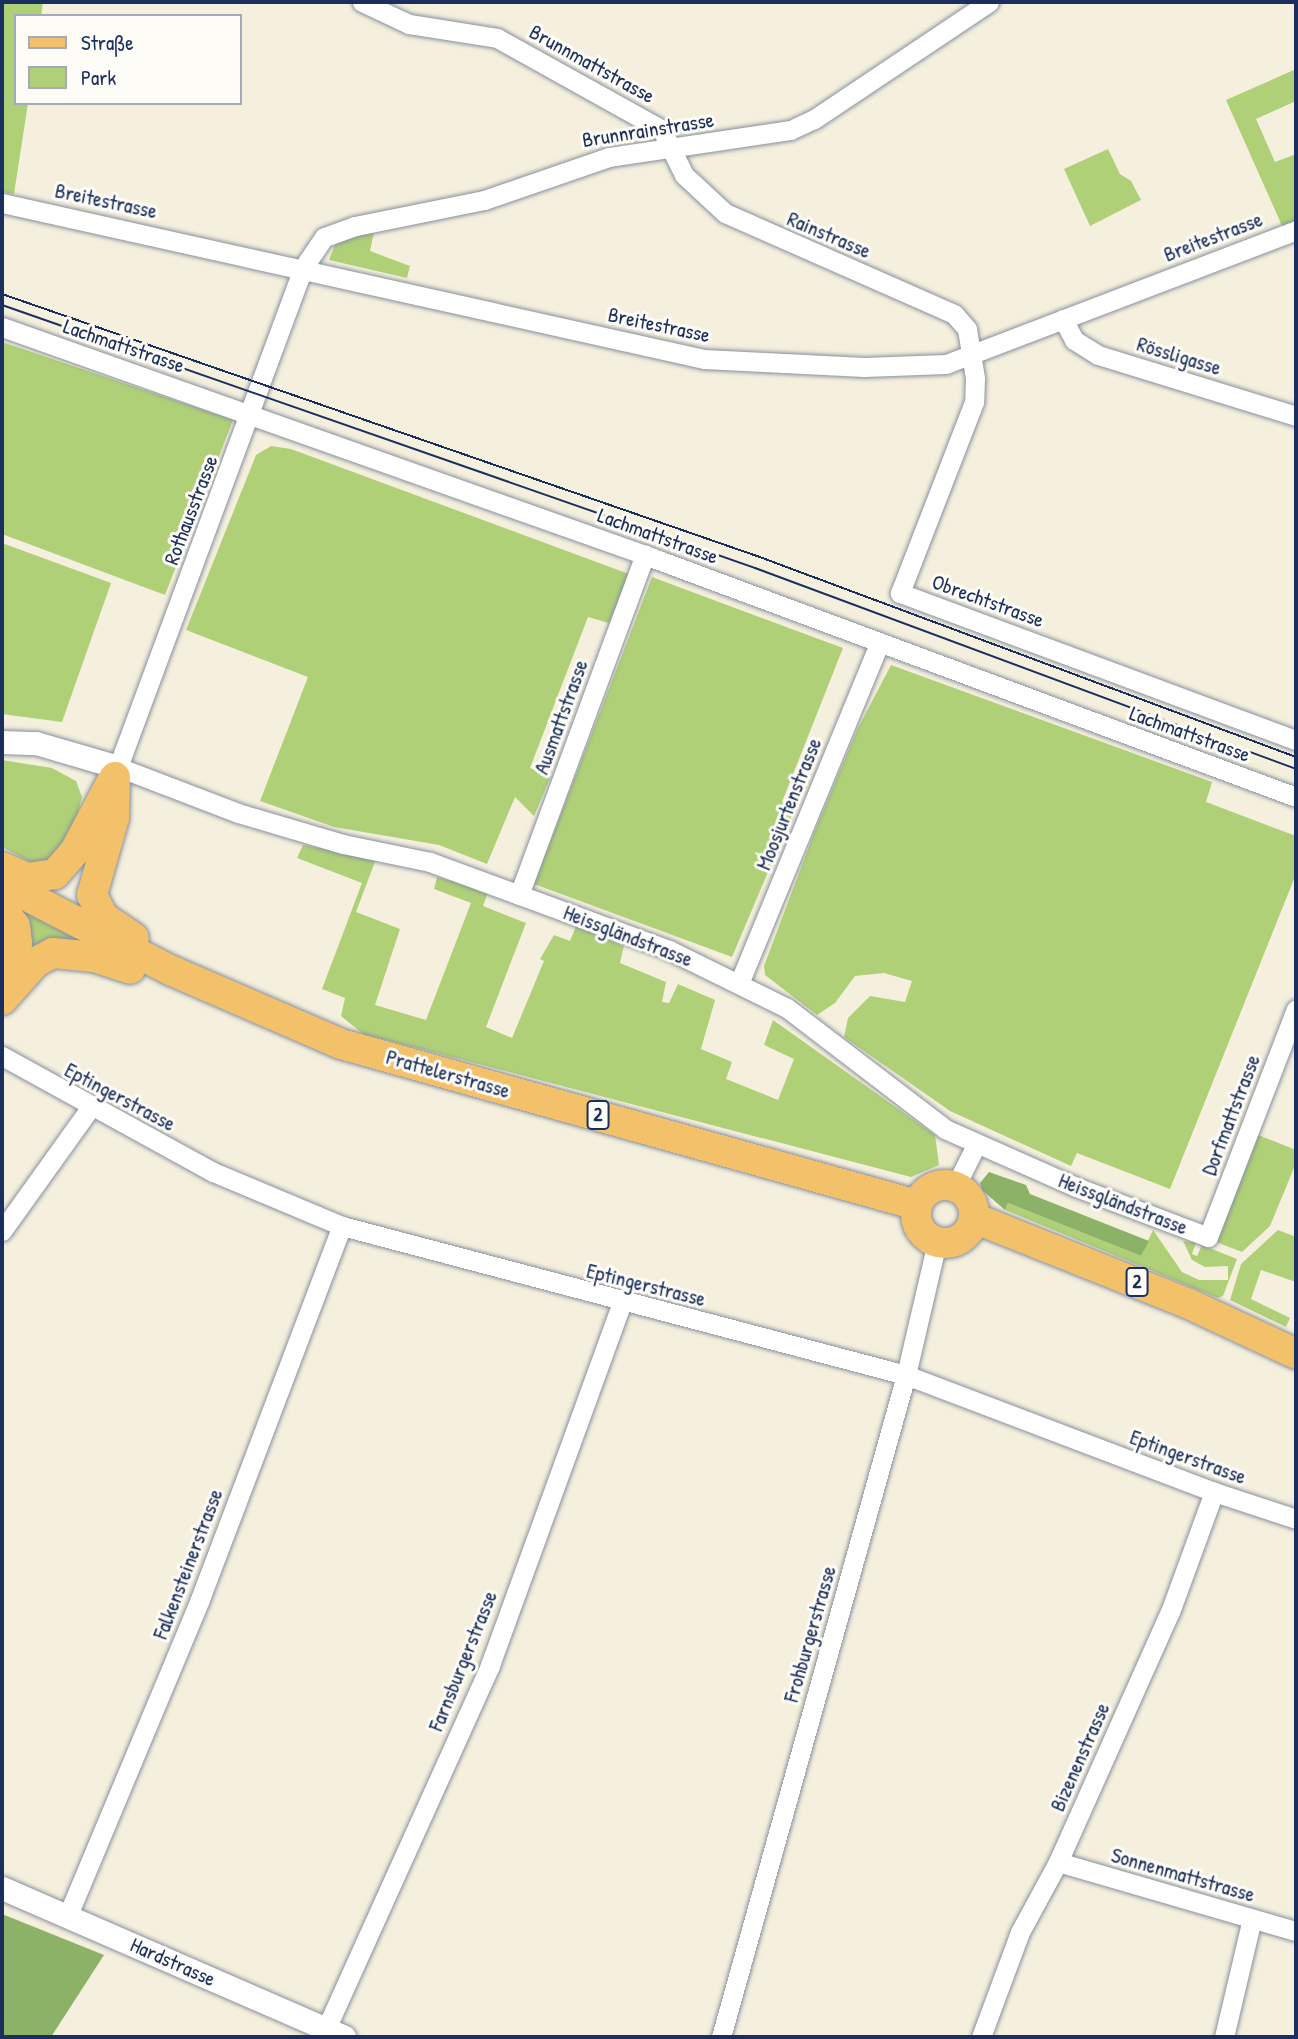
<!DOCTYPE html>
<html>
<head>
<meta charset="utf-8">
<style>
  body { margin:0 }
  #map { position:relative; width:1298px; height:2039px; overflow:hidden; background:#f5f0de; font-family:"Patrick Hand",sans-serif }
  div>[style] { position:absolute }
  .green>* { inset:0; background:#b0d078 }
  .forest>* { inset:0; background:#8cb268 }
  .roads { filter:drop-shadow(0 0 2px #88909e) drop-shadow(0 0 2px #88909e) }
  .minor>* { height:19px; margin:-9.5px; padding:0 9.5px; transform-origin:9.5px; border-radius:9.5px; background:#fff }
  .tertiary>* { height:23px; margin:-11.5px; padding:0 11.5px; transform-origin:11.5px; border-radius:11.5px; background:#fff }
  .primary>* { height:30px; margin:-15px; padding:0 15px; transform-origin:15px; border-radius:15px; background:#f4c16b }
  .primary>.ring { margin:-15px; padding:0; box-sizing:content-box; background:none; border:30px solid #f4c16b; border-radius:50% }
  .tram>* { height:2px; margin:-1px; padding:0 1px; transform-origin:1px; border-radius:1px; background:#1b2f5e }
  span { translate:-50% -50%; white-space:nowrap; text-align:center; line-height:1.15; -webkit-text-stroke:6px #fdfcf7; paint-order:stroke }
  .shield-label span { padding:2px 5px; background:#fdfcf7; border:2px solid; border-radius:5px; -webkit-text-stroke-width:0 }
  .shield-label { font-size:19px; color:#1b2f5e; font-weight:700 }
  .street-label { font-size:21px; color:#1b2f5e }
  .frame { position:absolute; inset:0; border:4px solid #1b2f5e; pointer-events:none }
  .legend { position:absolute; left:14px; top:14px; width:228px; height:91px; box-sizing:border-box; background:#fdfcf7; border:2px solid #a3aaba; margin:0; padding:9px 12px; list-style:none; font-size:21px; color:#1b2f5e }
  .legend li { display:flex; align-items:center; gap:14px; height:35px }
  .legend b { width:35px; border:2px solid #a3aaba }
</style>
</head>
<body>
<div id="map">
  <div class="green">
    <i style="clip-path:polygon(2px 2px,43px 2px,41px 16px,16px 16px,16px 103px,28px 103px,14px 194px,2px 192px)"></i>
    <i style="clip-path:polygon(1296px 69px,1296px 101px,1256px 119px,1275px 162px,1296px 154px,1296px 222px,1283px 228px,1226px 100px)"></i>
    <i style="clip-path:polygon(1108px 149px,1120px 174px,1131px 181px,1141px 200px,1090px 226px,1064px 169px)"></i>
    <i style="clip-path:polygon(374px 232px,370px 251px,410px 266px,407px 278px,329px 260px,336px 242px)"></i>
    <i style="clip-path:polygon(2px 342px,233px 420px,165px 595px,2px 534px)"></i>
    <i style="clip-path:polygon(271px 446px,291px 449px,629px 574px,609px 623px,588px 617px,530px 768px,551px 776px,534px 816px,515px 797px,487px 864px,439px 845px,334px 827px,260px 801px,308px 677px,186px 630px,256px 455px)"></i>
    <i style="clip-path:polygon(2px 543px,111px 583px,62px 722px,2px 714px)"></i>
    <i style="clip-path:polygon(652px 577px,843px 648px,782px 802px,796px 806px,732px 957px,534px 884px)"></i>
    <i style="clip-path:polygon(891px 665px,1212px 782px,1206px 802px,1296px 836px,1296px 874px,1170px 1189px,1077px 1153px,1071px 1166px,950px 1111px,844px 1037px,848px 1018px,870px 996px,905px 1002px,912px 981px,884px 973px,855px 976px,835px 1003px,817px 1015px,765px 975px,764px 966px,816px 828px,858px 728px)"></i>
    <i style="clip-path:polygon(2px 760px,52px 768px,76px 781px,82px 797px,76px 820px,61px 851px,48px 862px,34px 864px,2px 847px)"></i>
    <i style="clip-path:polygon(303px 845px,376px 859px,356px 912px,400px 929px,375px 1005px,426px 1020px,471px 903px,434px 889px,437px 877px,488px 892px,483px 906px,526px 923px,486px 1027px,512px 1038px,544px 961px,540px 959px,554px 935px,570px 941px,576px 926px,624px 946px,620px 963px,666px 982px,662px 1002px,669px 1003px,678px 984px,715px 1000px,701px 1049px,732px 1062px,726px 1079px,778px 1100px,794px 1059px,764px 1045px,773px 1020px,935px 1135px,939px 1165px,911px 1177px,363px 1034px,341px 1016px,345px 998px,322px 989px,362px 883px,297px 858px)"></i>
    <i style="clip-path:polygon(14px 907px,81px 941px,19px 959px)"></i>
    <i style="clip-path:polygon(1251px 1132px,1296px 1150px,1296px 1163px,1270px 1226px,1242px 1252px,1211px 1240px)"></i>
    <i style="clip-path:polygon(1008px 1203px,1141px 1256px,1153px 1230px,1182px 1272px,1199px 1280px,1228px 1280px,1228px 1266px,1205px 1267px,1192px 1260px,1183px 1241px,1196px 1243px,1192px 1254px,1197px 1256px,1202px 1245px,1237px 1259px,1223px 1296px,1218px 1298px,1005px 1210px)"></i>
    <i style="clip-path:polygon(1278px 1230px,1296px 1237px,1296px 1282px,1261px 1270px,1251px 1299px,1290px 1318px,1286px 1327px,1230px 1300px,1241px 1264px)"></i>
  </div>
  <div class="forest">
    <i style="clip-path:polygon(989px 1172px,1026px 1185px,1030px 1194px,1149px 1241px,1141px 1256px,1008px 1203px,1005px 1210px,982px 1190px,980px 1183px)"></i>
    <i style="clip-path:polygon(2px 1914px,104px 1955px,51px 2037px,2px 2037px)"></i>
  </div>
  <div class="roads">
    <div class="minor">
      <i style="left:362px;top:2px;width:52px;rotate:25.1deg"></i>
      <i style="left:409px;top:24px;width:89px;rotate:9deg"></i>
      <i style="left:497px;top:38px;width:189px;rotate:29.1deg"></i>
      <i style="left:662px;top:130px;width:50px;rotate:63.9deg"></i>
      <i style="left:684px;top:175px;width:56px;rotate:42.8deg"></i>
      <i style="left:725px;top:213px;width:250px;rotate:23.8deg"></i>
      <i style="left:954px;top:314px;width:20px;rotate:49deg"></i>
      <i style="left:967px;top:329px;width:50px;rotate:80.7deg"></i>
      <i style="left:975px;top:378px;width:24px;rotate:92deg"></i>
      <i style="left:974px;top:402px;width:205px;rotate:111.2deg"></i>
      <i style="left:900px;top:593px;width:422px;rotate:20.4deg"></i>
      <i style="left:989px;top:2px;width:211px;rotate:146.2deg"></i>
      <i style="left:814px;top:119px;width:26px;rotate:155deg"></i>
      <i style="left:790px;top:130px;width:183px;rotate:171.5deg"></i>
      <i style="left:609px;top:157px;width:132px;rotate:161deg"></i>
      <i style="left:484px;top:200px;width:132px;rotate:168.6deg"></i>
      <i style="left:355px;top:226px;width:33px;rotate:160deg"></i>
      <i style="left:324px;top:237px;width:37px;rotate:124deg"></i>
      <i style="left:303px;top:268px;width:532px;rotate:110.34deg"></i>
      <i style="left:118px;top:767px;width:129px;rotate:21deg"></i>
      <i style="left:238px;top:813px;width:109px;rotate:16.4deg"></i>
      <i style="left:343px;top:844px;width:89px;rotate:11.7deg"></i>
      <i style="left:430px;top:862px;width:255px;rotate:20.2deg"></i>
      <i style="left:669px;top:950px;width:131px;rotate:26.2deg"></i>
      <i style="left:787px;top:1008px;width:199px;rotate:37.4deg"></i>
      <i style="left:945px;top:1129px;width:143px;rotate:23.9deg"></i>
      <i style="left:1076px;top:1187px;width:141px;rotate:20.7deg"></i>
      <i style="left:1208px;top:1237px;width:244px;rotate:-68.9deg"></i>
      <i style="left:2px;top:203px;width:719px;rotate:12.53deg"></i>
      <i style="left:704px;top:359px;width:160px;rotate:2.9deg"></i>
      <i style="left:864px;top:367px;width:82px;rotate:-2.1deg"></i>
      <i style="left:946px;top:364px;width:375px;rotate:-20.9deg"></i>
      <i style="left:1063px;top:319px;width:24px;rotate:62deg"></i>
      <i style="left:1074px;top:340px;width:28px;rotate:32deg"></i>
      <i style="left:1098px;top:355px;width:207px;rotate:17.1deg"></i>
      <i style="left:2px;top:327px;width:682px;rotate:19.52deg"></i>
      <i style="left:645px;top:555px;width:695px;rotate:20.39deg"></i>
      <i style="left:519px;top:895px;width:363px;rotate:-69.7deg"></i>
      <i style="left:740px;top:981px;width:365px;rotate:-67.6deg"></i>
      <i style="left:2px;top:1056px;width:241px;rotate:28.8deg"></i>
      <i style="left:213px;top:1172px;width:140px;rotate:22.7deg"></i>
      <i style="left:342px;top:1226px;width:583px;rotate:14.8deg"></i>
      <i style="left:906px;top:1375px;width:329px;rotate:20.8deg"></i>
      <i style="left:1214px;top:1492px;width:86px;rotate:18.2deg"></i>
      <i style="left:955px;top:1187px;width:47px;rotate:-63.4deg"></i>
      <i style="left:2px;top:1231px;width:151px;rotate:-54.4deg"></i>
      <i style="left:1058px;top:1862px;width:248px;rotate:16.2deg"></i>
      <i style="left:68px;top:1915px;width:342px;rotate:-67.3deg"></i>
      <i style="left:200px;top:1599px;width:399px;rotate:-69.2deg"></i>
      <i style="left:326px;top:2029px;width:399px;rotate:-65.7deg"></i>
      <i style="left:490px;top:1665px;width:386px;rotate:-70deg"></i>
      <i style="left:721px;top:2037px;width:687px;rotate:-74.39deg"></i>
      <i style="left:906px;top:1375px;width:137px;rotate:-76.9deg"></i>
      <i style="left:981px;top:2037px;width:112px;rotate:-69.6deg"></i>
      <i style="left:1020px;top:1932px;width:80px;rotate:-61.5deg"></i>
      <i style="left:1058px;top:1862px;width:274px;rotate:-65.9deg"></i>
      <i style="left:1170px;top:1612px;width:128px;rotate:-69.9deg"></i>
      <i style="left:1224px;top:2037px;width:121px;rotate:-76.7deg"></i>
    </div>
    <div class="tertiary">
      <i style="left:2px;top:742px;width:34px;rotate:2deg"></i>
      <i style="left:36px;top:743px;width:85px;rotate:16.3deg"></i>
      <i style="left:2px;top:1888px;width:373px;rotate:23.5deg"></i>
    </div>
    <div class="primary">
      <i style="left:115px;top:777px;width:41px;rotate:91.4deg"></i>
      <i style="left:114px;top:818px;width:80px;rotate:105.9deg"></i>
      <i style="left:92px;top:895px;width:25px;rotate:63deg"></i>
      <i style="left:103px;top:917px;width:37px;rotate:34deg"></i>
      <i style="left:2px;top:867px;width:27px;rotate:24deg"></i>
      <i style="left:27px;top:878px;width:28px;rotate:-8deg"></i>
      <i style="left:55px;top:874px;width:30px;rotate:-49deg"></i>
      <i style="left:75px;top:851px;width:77px;rotate:-62.1deg"></i>
      <i style="left:2px;top:883px;width:189px;rotate:27.4deg"></i>
      <i style="left:170px;top:970px;width:186px;rotate:23.4deg"></i>
      <i style="left:341px;top:1044px;width:598px;rotate:15.62deg"></i>
      <i style="left:2px;top:909px;width:21px;rotate:53deg"></i>
      <i style="left:15px;top:926px;width:17px;rotate:83deg"></i>
      <i style="left:17px;top:943px;width:32px;rotate:118deg"></i>
      <i style="left:2px;top:1000px;width:51px;rotate:-48.2deg"></i>
      <i style="left:36px;top:962px;width:19px;rotate:-28deg"></i>
      <i style="left:53px;top:953px;width:41px;rotate:5.6deg"></i>
      <i style="left:94px;top:957px;width:38px;rotate:18deg"></i>
      <i class="ring" style="left:916px;top:1185px;width:28px;height:28px"></i>
      <i style="left:974px;top:1218px;width:232px;rotate:21.8deg"></i>
      <i style="left:1189px;top:1304px;width:118px;rotate:25deg"></i>
    </div>
  </div>
  <div class="tram">
    <i style="left:2px;top:294px;width:799px;rotate:19.14deg"></i>
    <i style="left:757px;top:556px;width:575px;rotate:20.45deg"></i>
    <i style="left:2px;top:305px;width:798px;rotate:19.25deg"></i>
    <i style="left:755px;top:568px;width:577px;rotate:20.38deg"></i>
  </div>
  <div class="shield-label">
    <span style="left:598px;top:1115px">2</span>
    <span style="left:1137px;top:1282px">2</span>
  </div>
  <div class="street-label">
    <span style="left:592px;top:64px;rotate:29deg">Brunnmattstrasse</span>
    <span style="left:648px;top:130px;rotate:-9deg">Brunnrainstrasse</span>
    <span style="left:106px;top:201px;rotate:12deg">Breitestrasse</span>
    <span style="left:829px;top:235px;rotate:23deg">Rainstrasse</span>
    <span style="left:1213px;top:237px;rotate:-21deg">Breitestrasse</span>
    <span style="left:659px;top:325px;rotate:12deg">Breitestrasse</span>
    <span style="left:124px;top:346px;rotate:19deg">Lachmattstrasse</span>
    <span style="left:1179px;top:356px;rotate:17deg">Rössligasse</span>
    <span style="left:191px;top:510px;rotate:-69deg">Rothausstrasse</span>
    <span style="left:658px;top:536px;rotate:20deg">Lachmattstrasse</span>
    <span style="left:988px;top:601px;rotate:20deg">Obrechtstrasse</span>
    <span style="left:561px;top:717px;rotate:-70deg">Ausmattstrasse</span>
    <span style="left:1190px;top:734px;rotate:20deg">Lachmattstrasse</span>
    <span style="left:789px;top:804px;rotate:-68deg">Moosjurtenstrasse</span>
    <span style="left:628px;top:936px;rotate:21deg">Heissgländstrasse</span>
    <span style="left:448px;top:1074px;rotate:16deg">Prattelerstrasse</span>
    <span style="left:120px;top:1097px;rotate:28deg">Eptingerstrasse</span>
    <span style="left:1231px;top:1115px;rotate:-69deg">Dorfmattstrasse</span>
    <span style="left:1123px;top:1204px;rotate:21deg">Heissgländstrasse</span>
    <span style="left:646px;top:1285px;rotate:14deg">Eptingerstrasse</span>
    <span style="left:1188px;top:1457px;rotate:20deg">Eptingerstrasse</span>
    <span style="left:188px;top:1564px;rotate:-69deg">Falkensteinerstrasse</span>
    <span style="left:810px;top:1634px;rotate:-74deg">Frohburgerstrasse</span>
    <span style="left:463px;top:1661px;rotate:-68deg">Farnsburgerstrasse</span>
    <span style="left:1080px;top:1757px;rotate:-66deg">Bizenenstrasse</span>
    <span style="left:1183px;top:1875px;rotate:16deg">Sonnenmattstrasse</span>
    <span style="left:173px;top:1962px;rotate:24deg">Hardstrasse</span>
  </div>
  <div class="frame"></div>
  <ul class="legend">
  <li><b style="height:9px;background:#f4c16b"></b>Straße</li>
  <li><b style="height:19px;background:#b0d078"></b>Park</li>
  </ul>
</div>
</body>
</html>
